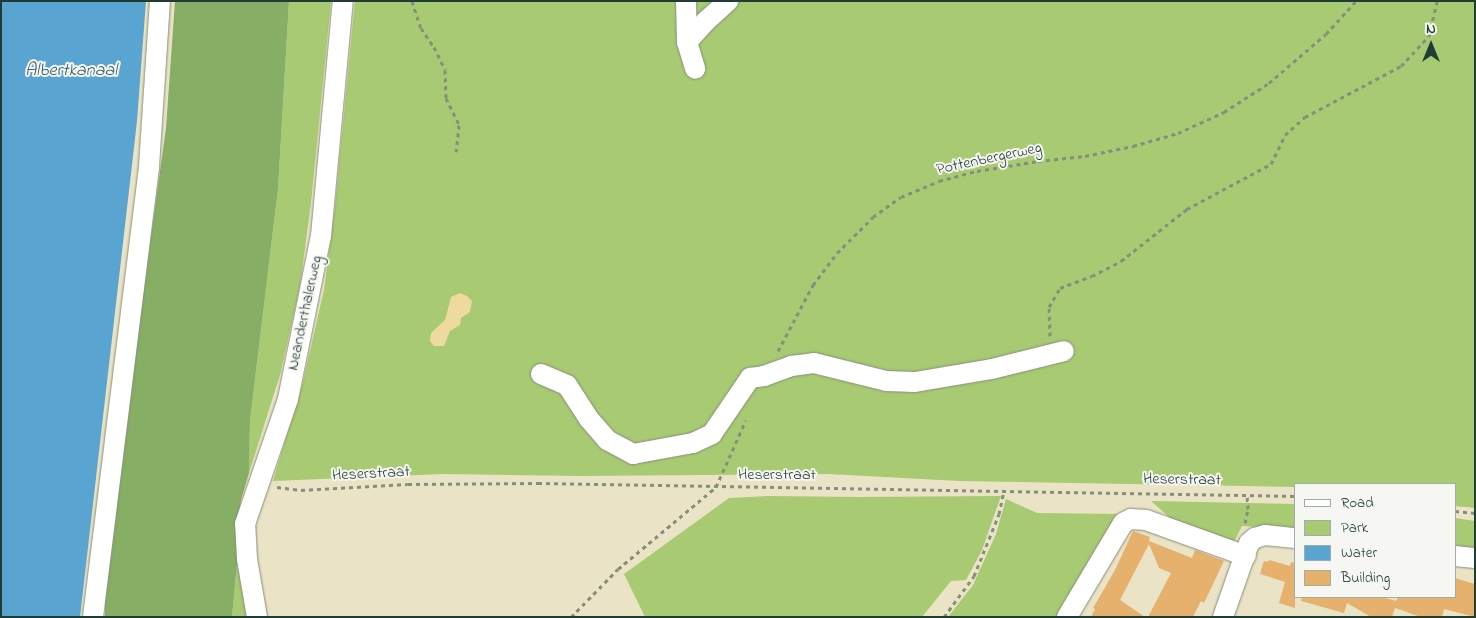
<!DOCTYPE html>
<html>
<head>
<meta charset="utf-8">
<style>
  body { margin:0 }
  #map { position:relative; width:1476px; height:618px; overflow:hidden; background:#ebe3c5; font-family:"Indie Flower",sans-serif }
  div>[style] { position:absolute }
  .green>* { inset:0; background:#a8ca72 }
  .forest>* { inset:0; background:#86ae64 }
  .sand>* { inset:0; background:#eeda9e }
  .water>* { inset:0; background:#5aa4d1 }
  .building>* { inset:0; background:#e5b16d }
  .path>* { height:3px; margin-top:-1.5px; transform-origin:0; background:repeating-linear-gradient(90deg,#85907c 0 4px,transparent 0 8px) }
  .roads { filter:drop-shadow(0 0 1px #85907c) drop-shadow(0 0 1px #85907c) }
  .minor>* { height:20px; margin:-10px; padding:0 10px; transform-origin:10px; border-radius:10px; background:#fff }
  span { translate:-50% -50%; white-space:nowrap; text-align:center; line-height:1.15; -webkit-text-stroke:4px #f6f6f2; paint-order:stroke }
  .street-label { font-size:16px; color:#1f3d34 }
  .water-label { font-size:18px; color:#315c63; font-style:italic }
  .frame { position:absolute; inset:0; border:2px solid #1f3d34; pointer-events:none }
  .legend { position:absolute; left:1294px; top:483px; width:162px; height:115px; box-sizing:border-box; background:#f6f6f2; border:1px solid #a0aca6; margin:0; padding:6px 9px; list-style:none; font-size:15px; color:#1f3d34 }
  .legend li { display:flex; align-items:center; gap:10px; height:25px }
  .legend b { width:25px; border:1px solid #a0aca6 }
  .north { position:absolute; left:1406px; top:20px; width:50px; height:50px; -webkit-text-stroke:4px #f6f6f2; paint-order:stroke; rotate:0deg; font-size:14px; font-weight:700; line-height:20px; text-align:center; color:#1f3d34 }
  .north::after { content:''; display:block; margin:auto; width:18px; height:22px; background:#1f3d34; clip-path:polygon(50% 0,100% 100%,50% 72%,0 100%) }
</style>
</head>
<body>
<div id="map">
  <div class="green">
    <i style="clip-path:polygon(289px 1px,331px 1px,311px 203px,300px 286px,280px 375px,249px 473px,250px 421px,278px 189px)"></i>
    <i style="clip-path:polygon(355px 1px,1475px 1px,1475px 508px,1455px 506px,1455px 484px,1295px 484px,1295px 487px,959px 481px,828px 474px,580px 476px,443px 474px,273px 481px,303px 382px,324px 290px,335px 206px)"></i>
    <i style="clip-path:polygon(768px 496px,857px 497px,1001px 496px,982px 550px,966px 580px,951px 581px,922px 617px,645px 617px,624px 574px,729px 498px)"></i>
    <i style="clip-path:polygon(1006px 499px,1037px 513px,1120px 514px,1060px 617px,948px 617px,973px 585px,996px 534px)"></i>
    <i style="clip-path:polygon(1151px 501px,1295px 504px,1295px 529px,1242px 526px,1234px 542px,1170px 518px)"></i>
    <i style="clip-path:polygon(1455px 518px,1475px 521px,1475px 548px,1455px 546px)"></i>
    <i style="clip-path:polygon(239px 542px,249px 617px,232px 617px)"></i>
  </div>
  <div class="forest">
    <i style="clip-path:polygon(175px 1px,289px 1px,278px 189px,250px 421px,249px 473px,241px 500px,237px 529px,239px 542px,232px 617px,105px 617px,105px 571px,166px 128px)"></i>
  </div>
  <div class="sand">
    <i style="clip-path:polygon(460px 293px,467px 296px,472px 301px,470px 312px,461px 318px,460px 325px,450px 331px,444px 346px,434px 346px,430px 341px,431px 333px,445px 320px,451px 297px)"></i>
  </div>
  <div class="water">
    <i style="clip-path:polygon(1px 1px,146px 1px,137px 121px,80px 617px,1px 617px)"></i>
  </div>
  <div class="building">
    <i style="clip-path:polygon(1133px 531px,1150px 537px,1149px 541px,1192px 558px,1195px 550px,1224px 561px,1204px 603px,1201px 601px,1193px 617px,1148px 617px,1171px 573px,1159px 568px,1149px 544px,1120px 600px,1145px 617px,1091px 617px,1095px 609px,1093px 608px,1115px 570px)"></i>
    <i style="clip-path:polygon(1269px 560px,1290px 566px,1291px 562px,1295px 563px,1295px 608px,1279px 603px,1285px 582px,1260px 574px,1264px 561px,1268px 562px)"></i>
    <i style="clip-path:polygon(1455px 578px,1475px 584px,1475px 617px,1444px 609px,1442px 617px,1421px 617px,1395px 608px,1392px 617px,1371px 617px,1347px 603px,1344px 613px,1301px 601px,1302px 597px,1382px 597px,1396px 601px,1398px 597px,1455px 597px)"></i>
  </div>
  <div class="path">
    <i style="left:412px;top:1px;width:28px;rotate:72deg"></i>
    <i style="left:421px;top:28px;width:23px;rotate:56deg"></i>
    <i style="left:434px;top:47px;width:25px;rotate:64deg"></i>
    <i style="left:445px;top:70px;width:28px;rotate:88deg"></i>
    <i style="left:446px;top:98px;width:30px;rotate:64deg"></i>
    <i style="left:459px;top:125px;width:27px;rotate:96deg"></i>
    <i style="left:1050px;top:336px;width:29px;rotate:-92deg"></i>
    <i style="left:1049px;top:307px;width:22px;rotate:-60deg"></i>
    <i style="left:1060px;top:288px;width:34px;rotate:-21deg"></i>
    <i style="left:1092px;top:276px;width:33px;rotate:-27deg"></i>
    <i style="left:1121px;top:261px;width:84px;rotate:-38.2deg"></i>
    <i style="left:1187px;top:209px;width:95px;rotate:-28.2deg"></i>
    <i style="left:1271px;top:164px;width:32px;rotate:-64deg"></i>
    <i style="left:1285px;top:135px;width:27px;rotate:-42deg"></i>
    <i style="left:1305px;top:117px;width:109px;rotate:-28deg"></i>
    <i style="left:1401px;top:66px;width:41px;rotate:-47deg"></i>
    <i style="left:1429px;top:36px;width:36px;rotate:-77deg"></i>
    <i style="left:778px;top:351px;width:75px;rotate:-62.1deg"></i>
    <i style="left:813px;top:285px;width:40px;rotate:-53deg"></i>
    <i style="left:837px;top:253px;width:51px;rotate:-45deg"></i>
    <i style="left:873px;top:217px;width:34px;rotate:-36deg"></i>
    <i style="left:901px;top:197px;width:41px;rotate:-22.8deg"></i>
    <i style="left:939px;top:181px;width:39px;rotate:-15deg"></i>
    <i style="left:977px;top:171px;width:62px;rotate:-9.3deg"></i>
    <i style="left:1038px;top:161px;width:47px;rotate:-6.1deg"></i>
    <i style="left:1085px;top:156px;width:49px;rotate:-11.8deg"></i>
    <i style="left:1133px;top:146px;width:47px;rotate:-16.1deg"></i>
    <i style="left:1178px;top:133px;width:51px;rotate:-24.5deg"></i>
    <i style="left:1224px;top:112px;width:54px;rotate:-32.8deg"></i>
    <i style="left:1269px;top:83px;width:75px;rotate:-40.7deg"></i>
    <i style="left:1326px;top:34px;width:45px;rotate:-47.7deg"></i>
    <i style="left:277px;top:487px;width:24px;rotate:7deg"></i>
    <i style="left:301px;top:490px;width:107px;rotate:-3.2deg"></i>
    <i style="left:408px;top:484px;width:130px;rotate:-0.4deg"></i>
    <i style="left:538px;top:483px;width:757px;rotate:0.98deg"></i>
    <i style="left:1455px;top:511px;width:20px;rotate:6deg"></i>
    <i style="left:1245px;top:523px;width:14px;rotate:-78deg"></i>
    <i style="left:1248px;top:509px;width:15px;rotate:-94deg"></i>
    <i style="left:571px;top:617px;width:67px;rotate:-45.6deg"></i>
    <i style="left:618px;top:569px;width:128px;rotate:-39.9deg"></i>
    <i style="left:716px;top:487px;width:73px;rotate:-65.9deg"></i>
    <i style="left:944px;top:617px;width:51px;rotate:-53.8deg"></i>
    <i style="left:974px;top:576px;width:67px;rotate:-68deg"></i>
    <i style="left:999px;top:514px;width:25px;rotate:-78deg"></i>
  </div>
  <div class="roads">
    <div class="minor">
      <i style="left:686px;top:1px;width:41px;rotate:88.6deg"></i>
      <i style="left:687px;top:42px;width:28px;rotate:73deg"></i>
      <i style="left:687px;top:42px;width:28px;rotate:-48deg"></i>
      <i style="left:706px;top:21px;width:30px;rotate:-42deg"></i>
      <i style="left:541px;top:374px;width:28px;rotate:23deg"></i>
      <i style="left:567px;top:385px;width:40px;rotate:57.1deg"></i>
      <i style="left:589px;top:419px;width:28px;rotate:49deg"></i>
      <i style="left:607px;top:440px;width:30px;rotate:28deg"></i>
      <i style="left:633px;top:454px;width:61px;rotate:-10.4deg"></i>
      <i style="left:693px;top:443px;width:21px;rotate:-25deg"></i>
      <i style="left:712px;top:434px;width:68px;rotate:-55.8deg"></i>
      <i style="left:750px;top:378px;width:14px;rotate:-8deg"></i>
      <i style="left:764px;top:376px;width:29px;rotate:-20deg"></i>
      <i style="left:791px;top:366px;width:23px;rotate:-7deg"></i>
      <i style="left:814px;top:363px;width:74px;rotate:14deg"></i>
      <i style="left:886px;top:381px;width:29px;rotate:2deg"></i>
      <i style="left:915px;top:382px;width:78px;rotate:-9.6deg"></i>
      <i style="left:992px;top:369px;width:74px;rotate:-14deg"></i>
      <i style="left:1455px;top:556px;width:20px;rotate:6deg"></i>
      <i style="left:93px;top:617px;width:454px;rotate:-82.9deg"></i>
      <i style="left:149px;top:166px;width:165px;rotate:-86.2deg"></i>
      <i style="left:257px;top:617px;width:59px;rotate:-99.8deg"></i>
      <i style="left:247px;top:559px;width:35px;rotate:-93deg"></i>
      <i style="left:245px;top:524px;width:132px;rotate:-71deg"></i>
      <i style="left:288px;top:399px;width:166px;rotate:-78.6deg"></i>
      <i style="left:321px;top:236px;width:236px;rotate:-84.7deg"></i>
      <i style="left:1067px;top:617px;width:109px;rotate:-59.2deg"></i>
      <i style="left:1123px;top:523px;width:9px;rotate:-27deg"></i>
      <i style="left:1131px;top:519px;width:15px;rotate:4deg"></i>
      <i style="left:1146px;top:520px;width:106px;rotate:19.8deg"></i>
      <i style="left:1223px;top:617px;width:78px;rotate:-70.6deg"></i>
      <i style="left:1249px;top:543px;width:8px;rotate:-40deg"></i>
      <i style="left:1255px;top:538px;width:10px;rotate:-17deg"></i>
      <i style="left:1265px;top:535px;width:30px;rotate:6deg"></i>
    </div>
  </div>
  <div class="street-label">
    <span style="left:989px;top:159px;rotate:-12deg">Pottenbergerweg</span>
    <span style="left:305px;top:313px;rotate:-78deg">Neanderthalerweg</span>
    <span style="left:371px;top:474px;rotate:-3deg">Heserstraat</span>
    <span style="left:777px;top:475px">Heserstraat</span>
    <span style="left:1182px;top:480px;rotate:1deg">Heserstraat</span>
  </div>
  <div class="water-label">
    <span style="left:71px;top:71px">Albertkanaal</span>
  </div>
  <div class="frame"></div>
  <ul class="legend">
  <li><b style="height:6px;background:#fff"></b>Road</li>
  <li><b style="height:14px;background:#a8ca72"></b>Park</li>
  <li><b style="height:14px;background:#5aa4d1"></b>Water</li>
  <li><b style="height:14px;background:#e5b16d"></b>Building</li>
  </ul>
  <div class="north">N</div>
</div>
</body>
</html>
